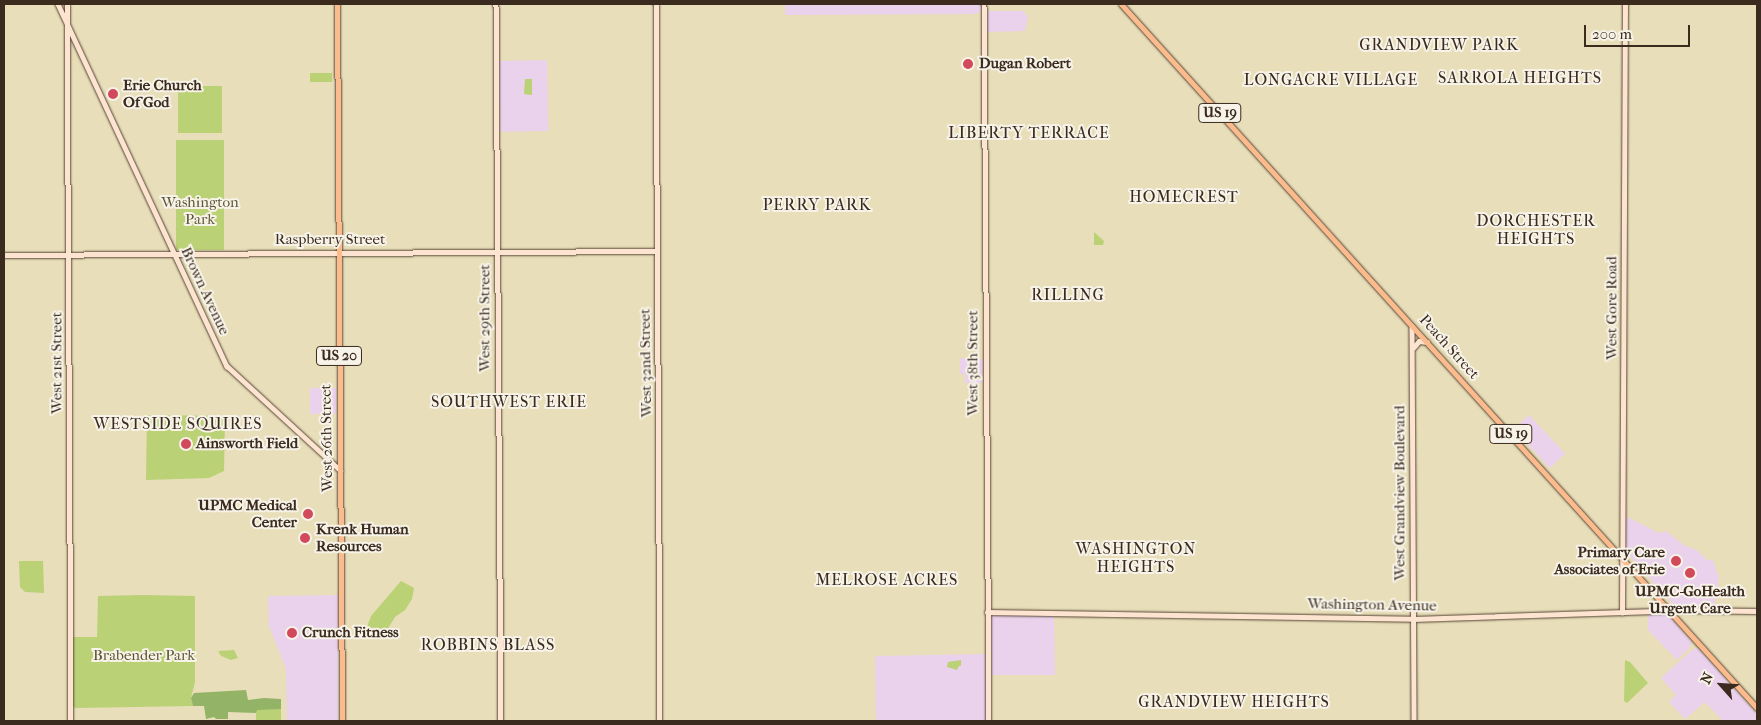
<!DOCTYPE html>
<html>
<head>
<meta charset="utf-8">
<style>
  body { margin:0 }
  #map { position:relative; width:1761px; height:725px; overflow:hidden; background:#e8deb9; font-family:"IM FELL French Canon",serif }
  div>[style] { position:absolute }
  .built>* { inset:0; background:#ead1ec; transform-origin:0 0 }
  .green>* { inset:0; background:#bad176; transform-origin:0 0 }
  .forest>* { inset:0; background:#93b367 }
  .roads { filter:drop-shadow(0 0 1px #554535) drop-shadow(0 0 1px #554535) }
  .secondary>* { height:4.5px; margin:-2.25px; padding:0 2.25px; transform-origin:2.25px; border-radius:2.25px; background:#fde4d1 }
  .primary>* { height:5px; margin:-2.5px; padding:0 2.5px; transform-origin:2.5px; border-radius:2.5px; background:#fbbb8d }
  .dots>* { width:14px; height:14px; translate:-50% -50%; box-sizing:border-box; border:2px solid #f7f3e8; border-radius:50% }
  span { translate:-50% -50%; white-space:nowrap; text-align:center; line-height:1.15; -webkit-text-stroke:4px #f7f3e8; paint-order:stroke }
  .shield-label span { padding:1px 4px; background:#f7f3e8; border:1px solid; border-radius:4px; -webkit-text-stroke-width:0 }
  .shield-label { font-size:14px; color:#3b2a1e; font-weight:700 }
  .poi-label { font-size:15px; color:#3b2a1e; font-weight:700 }
  .left { translate:0 -50%; text-align:left }
  .right { translate:-100% -50%; text-align:right }
  .park-label { font-size:15px; color:#5b5434 }
  .street-label { font-size:15px; color:#3b2a1e }
  .neighbourhood-label { font-size:16px; color:#3b2a1e; letter-spacing:1px }
  .frame { position:absolute; inset:0; border:5px solid #3b2a1e; pointer-events:none }
  .north { position:absolute; left:1696px; top:660px; width:50px; height:50px; -webkit-text-stroke:4px #f7f3e8; paint-order:stroke; rotate:296deg; font-size:14px; font-weight:700; line-height:20px; text-align:center; color:#3b2a1e }
  .north::after { content:''; display:block; margin:auto; width:18px; height:22px; background:#3b2a1e; clip-path:polygon(50% 0,100% 100%,50% 72%,0 100%) }
  .scale { position:absolute; left:1584px; top:25px; width:106px; height:22px; box-sizing:border-box; border:2px solid #3b2a1e; border-top:0; padding-left:6px; font-size:15px; line-height:18px; white-space:nowrap; color:#3b2a1e; -webkit-text-stroke:4px #f7f3e8; paint-order:stroke }
</style>
</head>
<body>
<div id="map">
  <div class="built">
    <i style="clip-path:polygon(785px 4px,981px 4px,981px 10px,977px 14px,785px 15px)"></i>
    <i style="clip-path:polygon(988px 11px,1023px 11px,1028px 17px,1025px 31px,987px 32px)"></i>
    <i style="left:547px;top:60px;width:71px;height:48px;rotate:89deg"></i>
    <i style="clip-path:polygon(960px 358px,983px 359px,982px 383px,965px 383px,965px 374px,960px 374px)"></i>
    <i style="left:310px;top:388px;width:26px;height:26px"></i>
    <i style="left:1529px;top:415px;width:53px;height:21px;rotate:47deg"></i>
    <i style="clip-path:polygon(1625px 516px,1659px 533px,1666px 531px,1685px 546px,1697px 550px,1707px 560px,1713px 560px,1719px 578px,1714px 608px,1677px 606px,1672px 603px,1625px 551px)"></i>
    <i style="clip-path:polygon(338px 595px,338px 721px,287px 721px,286px 669px,269px 626px,268px 596px)"></i>
    <i style="clip-path:polygon(1648px 613px,1668px 615px,1691px 641px,1690px 647px,1677px 660px,1648px 630px)"></i>
    <i style="clip-path:polygon(993px 614px,1054px 615px,1055px 675px,992px 675px,991px 615px)"></i>
    <i style="clip-path:polygon(1698px 648px,1757px 714px,1757px 721px,1723px 721px,1705px 702px,1685px 719px,1669px 702px,1676px 695px,1661px 678px,1693px 649px)"></i>
    <i style="left:985px;top:654px;width:67px;height:110px;rotate:89deg"></i>
  </div>
  <div class="green">
    <i style="left:310px;top:73px;width:22px;height:9px"></i>
    <i style="clip-path:polygon(525px 79px,532px 79px,532px 95px,524px 94px)"></i>
    <i style="left:222px;top:86px;width:47px;height:44px;rotate:90deg"></i>
    <i style="left:176px;top:140px;width:48px;height:110px"></i>
    <i style="clip-path:polygon(1094px 232px,1104px 241px,1103px 245px,1094px 245px)"></i>
    <i style="clip-path:polygon(147px 415px,225px 416px,224px 471px,209px 478px,146px 480px)"></i>
    <i style="clip-path:polygon(19px 561px,43px 561px,44px 593px,25px 592px,20px 587px)"></i>
    <i style="clip-path:polygon(401px 581px,414px 588px,412px 599px,405px 610px,395px 617px,387px 630px,368px 630px,368px 624px,371px 616px)"></i>
    <i style="clip-path:polygon(142px 595px,195px 596px,195px 682px,191px 698px,193px 706px,75px 708px,73px 706px,72px 637px,97px 637px,98px 596px)"></i>
    <i style="clip-path:polygon(234px 650px,238px 658px,231px 660px,221px 656px,218px 651px)"></i>
    <i style="clip-path:polygon(961px 660px,961px 666px,959px 666px,957px 670px,947px 667px,948px 662px)"></i>
    <i style="clip-path:polygon(1625px 660px,1630px 662px,1648px 683px,1627px 703px,1624px 701px)"></i>
    <i style="left:281px;top:709px;width:12px;height:25px;rotate:90deg"></i>
  </div>
  <div class="forest">
    <i style="clip-path:polygon(246px 690px,248px 700px,264px 698px,281px 699px,281px 709px,257px 710px,256px 713px,228px 712px,228px 719px,216px 719px,214px 717px,206px 719px,204px 706px,193px 706px,191px 698px,194px 693px)"></i>
  </div>
  <div class="roads">
    <div class="secondary">
      <i style="left:58px;top:4px;width:400px;rotate:65deg"></i>
      <i style="left:227px;top:366px;width:154px;rotate:42.6deg"></i>
      <i style="left:67px;top:4px;width:717px;rotate:89.68deg"></i>
      <i style="left:496px;top:4px;width:717px;rotate:89.6deg"></i>
      <i style="left:656px;top:4px;width:717px;rotate:89.68deg"></i>
      <i style="left:984px;top:4px;width:717px;rotate:89.6deg"></i>
      <i style="left:4px;top:255px;width:653px;rotate:-0.35deg"></i>
      <i style="left:1412px;top:326px;width:395px;rotate:89.7deg"></i>
      <i style="left:1413px;top:348px;width:9px;rotate:-49deg"></i>
      <i style="left:1419px;top:341px;width:8px;rotate:7deg"></i>
      <i style="left:987px;top:612px;width:426px;rotate:0.9deg"></i>
      <i style="left:1413px;top:619px;width:265px;rotate:-1.9deg"></i>
      <i style="left:1678px;top:610px;width:79px;rotate:0.7deg"></i>
      <i style="left:1622px;top:613px;width:609px;rotate:-89.72deg"></i>
    </div>
    <div class="primary">
      <i style="left:337px;top:4px;width:717px;rotate:89.6deg"></i>
      <i style="left:1121px;top:4px;width:949px;rotate:47.91deg"></i>
    </div>
  </div>
  <div class="dots">
    <i style="left:968px;top:64px;background:#d1495b"></i>
    <i style="left:113px;top:94px;background:#d1495b"></i>
    <i style="left:186px;top:444px;background:#d1495b"></i>
    <i style="left:308px;top:514px;background:#d1495b"></i>
    <i style="left:305px;top:538px;background:#d1495b"></i>
    <i style="left:1676px;top:561px;background:#d1495b"></i>
    <i style="left:1690px;top:573px;background:#d1495b"></i>
    <i style="left:292px;top:633px;background:#d1495b"></i>
  </div>
  <div class="shield-label">
    <span style="left:1220px;top:113px">US 19</span>
    <span style="left:339px;top:356px">US 20</span>
    <span style="left:1511px;top:434px">US 19</span>
  </div>
  <div class="poi-label">
    <span class="left" style="left:979px;top:64px">Dugan Robert</span>
    <span class="left" style="left:123px;top:94px">Erie Church<br>Of God</span>
    <span class="left" style="left:196px;top:444px">Ainsworth Field</span>
    <span class="right" style="left:297px;top:514px">UPMC Medical<br>Center</span>
    <span class="left" style="left:316px;top:538px">Krenk Human<br>Resources</span>
    <span class="right" style="left:1665px;top:561px">Primary Care<br>Associates of Erie</span>
    <span style="left:1690px;top:600px">UPMC-GoHealth<br>Urgent Care</span>
    <span class="left" style="left:302px;top:633px">Crunch Fitness</span>
  </div>
  <div class="park-label">
    <span style="left:200px;top:211px">Washington<br>Park</span>
    <span style="left:144px;top:656px">Brabender Park</span>
  </div>
  <div class="street-label">
    <span style="left:330px;top:240px">Raspberry Street</span>
    <span style="left:205px;top:291px;rotate:65deg">Brown Avenue</span>
    <span style="left:1612px;top:308px;rotate:-90deg">West Gore Road</span>
    <span style="left:485px;top:318px;rotate:-90deg">West 29th Street</span>
    <span style="left:1449px;top:347px;rotate:48deg">Peach Street</span>
    <span style="left:57px;top:363px;rotate:-90deg">West 21st Street</span>
    <span style="left:646px;top:363px;rotate:-91deg">West 32nd Street</span>
    <span style="left:973px;top:363px;rotate:-90deg">West 38th Street</span>
    <span style="left:327px;top:438px;rotate:-91deg">West 26th Street</span>
    <span style="left:1400px;top:493px;rotate:-90deg">West Grandview Boulevard</span>
    <span style="left:1372px;top:605px;rotate:1deg">Washington Avenue</span>
  </div>
  <div class="neighbourhood-label">
    <span style="left:1439px;top:45px">GRANDVIEW PARK</span>
    <span style="left:1520px;top:78px">SARROLA HEIGHTS</span>
    <span style="left:1331px;top:80px">LONGACRE VILLAGE</span>
    <span style="left:1029px;top:133px">LIBERTY TERRACE</span>
    <span style="left:1184px;top:197px">HOMECREST</span>
    <span style="left:817px;top:205px">PERRY PARK</span>
    <span style="left:1536px;top:230px">DORCHESTER<br>HEIGHTS</span>
    <span style="left:1068px;top:295px">RILLING</span>
    <span style="left:509px;top:402px">SOUTHWEST ERIE</span>
    <span style="left:178px;top:424px">WESTSIDE SQUIRES</span>
    <span style="left:1136px;top:558px">WASHINGTON<br>HEIGHTS</span>
    <span style="left:887px;top:580px">MELROSE ACRES</span>
    <span style="left:488px;top:645px">ROBBINS BLASS</span>
    <span style="left:1234px;top:702px">GRANDVIEW HEIGHTS</span>
  </div>
  <div class="frame"></div>
  <div class="north">N</div>
  <div class="scale">200 m</div>
</div>
</body>
</html>
